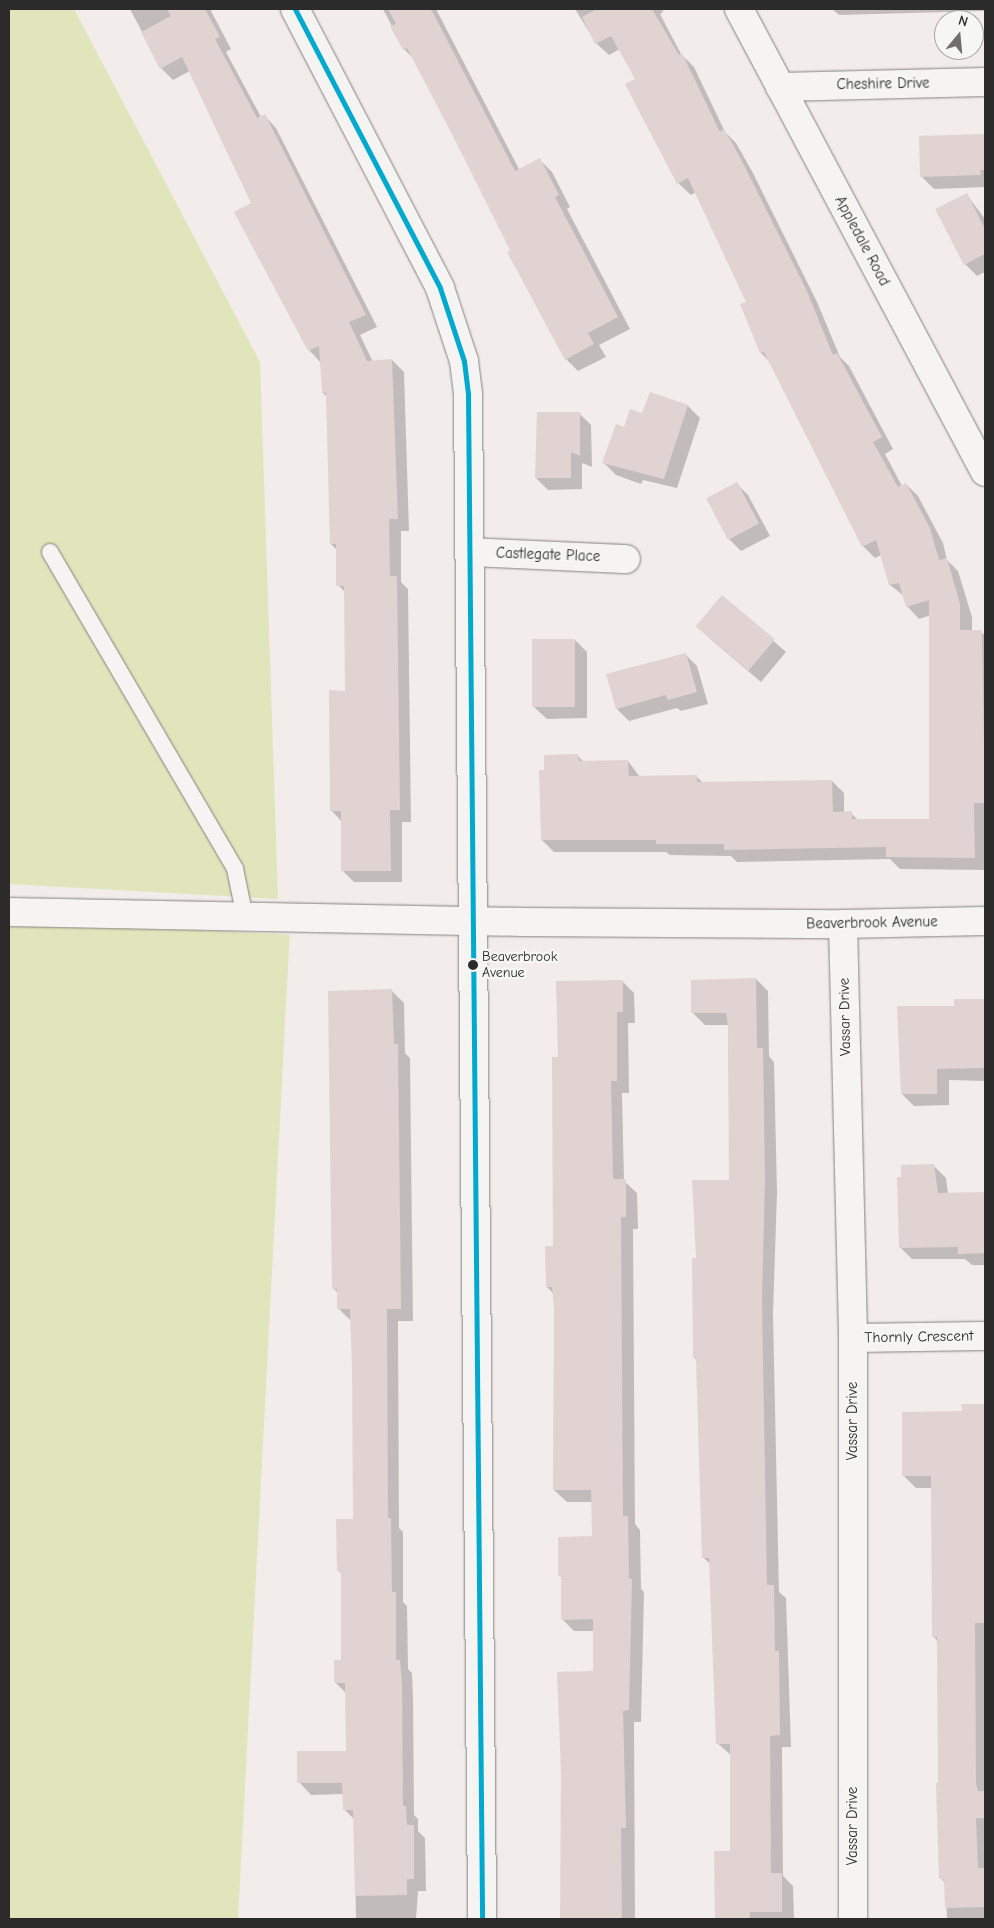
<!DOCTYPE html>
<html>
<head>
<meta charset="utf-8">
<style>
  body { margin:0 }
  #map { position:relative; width:994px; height:1928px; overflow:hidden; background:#f2ecea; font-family:"Comic Neue",sans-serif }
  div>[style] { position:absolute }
  .green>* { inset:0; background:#e0e5bb; transform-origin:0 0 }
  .shadow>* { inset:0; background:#0003 }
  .building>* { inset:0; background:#e0d3d1; transform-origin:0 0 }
  .roads { filter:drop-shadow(0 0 1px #858281) drop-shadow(0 0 1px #858281) }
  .lane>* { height:16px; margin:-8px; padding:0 8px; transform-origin:8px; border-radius:8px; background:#f5f4f2 }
  .street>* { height:28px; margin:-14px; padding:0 14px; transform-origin:14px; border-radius:14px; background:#f5f4f2 }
  .bus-1>* { height:5px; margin:-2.5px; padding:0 2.5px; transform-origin:2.5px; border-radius:2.5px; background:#00a9ce }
  .dots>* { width:14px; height:14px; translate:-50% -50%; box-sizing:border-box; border:2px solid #f6f6f2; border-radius:50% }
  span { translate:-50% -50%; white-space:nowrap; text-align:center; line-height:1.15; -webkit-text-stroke:5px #f6f6f2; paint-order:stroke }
  .bus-label { font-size:14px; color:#2b2b2b }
  .left { translate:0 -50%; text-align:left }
  .street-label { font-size:15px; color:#2b2b2b }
  .frame { position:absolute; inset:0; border:10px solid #2b2b2b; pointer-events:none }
  .north { position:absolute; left:934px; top:10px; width:50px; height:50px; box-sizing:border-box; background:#f6f6f2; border:1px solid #a5a5a2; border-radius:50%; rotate:17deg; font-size:14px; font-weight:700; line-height:20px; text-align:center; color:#2b2b2b }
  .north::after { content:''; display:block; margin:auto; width:18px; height:22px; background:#716f6e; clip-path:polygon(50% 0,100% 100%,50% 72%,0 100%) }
</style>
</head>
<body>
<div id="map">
  <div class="green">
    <i style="clip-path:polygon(9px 9px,74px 9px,260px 362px,278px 899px,9px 884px)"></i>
    <i style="left:9px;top:920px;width:281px;height:999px;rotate:3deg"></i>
  </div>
  <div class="shadow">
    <i style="clip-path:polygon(130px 9px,210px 9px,231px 49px,226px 52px,261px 117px,264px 115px,276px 128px,377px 327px,360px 335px,373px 362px,392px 360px,404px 372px,409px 531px,401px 531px,401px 582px,408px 589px,411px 822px,402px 822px,402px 882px,354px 882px,342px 870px,342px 822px,331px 810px,346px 692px,346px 593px,338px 585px,337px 550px,331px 544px,327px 397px,323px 393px,321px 363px,309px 350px,253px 203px,190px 71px,173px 80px,161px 68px)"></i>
    <i style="clip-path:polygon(383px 9px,436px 9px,520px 171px,540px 160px,552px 172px,570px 207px,567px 209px,630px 329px,599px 345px,606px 357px,578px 371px,566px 359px,415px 60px,404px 49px)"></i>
    <i style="clip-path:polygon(575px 9px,662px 9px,663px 12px,660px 14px,681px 54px,694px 67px,725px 132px,736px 143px,753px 173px,817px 302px,840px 357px,849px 366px,893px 449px,885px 454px,902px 486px,906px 484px,918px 496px,943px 543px,947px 560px,958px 571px,972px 617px,972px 632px,981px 632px,985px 635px,985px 870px,900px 869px,890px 859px,737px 862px,731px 856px,670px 855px,666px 852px,554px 852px,542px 840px,545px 771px,578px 756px,584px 762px,628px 761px,640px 777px,697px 777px,703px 783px,832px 781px,844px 793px,844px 813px,851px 813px,859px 821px,930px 820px,931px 615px,919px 619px,907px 606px,904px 596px,890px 585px,881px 555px,875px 558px,863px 546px,770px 362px,761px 353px,748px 302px,696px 192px,691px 195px,678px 183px,627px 85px,636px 80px,620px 49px,609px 55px,596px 43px)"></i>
    <i style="clip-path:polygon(832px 9px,984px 9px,984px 11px,839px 15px)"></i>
    <i style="clip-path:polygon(985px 135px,985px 187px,934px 189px,922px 177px,920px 137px)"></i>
    <i style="clip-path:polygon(967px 195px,985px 219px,985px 272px,977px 276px,965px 264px)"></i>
    <i style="clip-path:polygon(688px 406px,700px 418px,677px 488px,643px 480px,641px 484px,616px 475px,604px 463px,625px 429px,643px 415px)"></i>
    <i style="clip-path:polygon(579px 413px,591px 425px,592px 467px,582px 463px,582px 489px,548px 490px,536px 478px)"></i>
    <i style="clip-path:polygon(736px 483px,748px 495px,770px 536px,741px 551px,729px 539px)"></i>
    <i style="clip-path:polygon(722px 596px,786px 652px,761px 682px,709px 638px)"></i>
    <i style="clip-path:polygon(575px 640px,587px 652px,587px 718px,547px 719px,534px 707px)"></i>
    <i style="clip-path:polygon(685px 654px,697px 666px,708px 704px,681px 711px,677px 708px,629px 721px,617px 709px)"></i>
    <i style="clip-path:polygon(756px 979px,768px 991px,769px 1056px,774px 1062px,777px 1193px,773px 1314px,779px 1592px,786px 1598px,791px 1747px,782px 1747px,783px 1876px,793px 1886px,794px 1919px,716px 1919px,716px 1853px,732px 1852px,731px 1755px,717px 1743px,711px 1565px,703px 1557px,697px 1361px,694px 1357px,697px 1260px,730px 1181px,728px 1025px,705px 1025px,693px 1013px)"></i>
    <i style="clip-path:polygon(622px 981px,634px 993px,635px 1023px,628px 1023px,629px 1093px,622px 1093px,624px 1181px,637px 1193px,638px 1229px,633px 1229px,635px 1524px,640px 1530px,641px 1589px,644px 1592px,641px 1722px,634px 1722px,635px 1919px,563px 1919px,562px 1773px,595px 1672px,595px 1631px,574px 1631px,562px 1619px,562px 1578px,559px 1575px,593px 1538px,593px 1502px,567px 1502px,554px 1490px,554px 1294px,547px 1287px,555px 1247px,559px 1059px)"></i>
    <i style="clip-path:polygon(392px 991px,404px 1003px,405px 1053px,410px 1058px,413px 1321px,398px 1321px,399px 1528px,403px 1532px,403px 1602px,407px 1606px,408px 1669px,412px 1673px,413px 1696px,414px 1815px,418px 1819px,418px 1831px,425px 1838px,426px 1891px,418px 1891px,416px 1919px,356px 1919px,354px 1819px,344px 1809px,344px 1794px,311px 1795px,299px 1782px,348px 1753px,347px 1694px,335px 1682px,342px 1662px,342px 1574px,338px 1570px,354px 1520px,353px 1370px,351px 1321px,339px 1309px,339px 1294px,333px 1288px)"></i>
    <i style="clip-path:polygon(955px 1000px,985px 1000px,985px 1081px,949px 1080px,949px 1105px,914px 1106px,902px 1094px,955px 1007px)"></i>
    <i style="clip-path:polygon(934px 1166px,946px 1178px,948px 1194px,985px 1194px,985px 1265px,972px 1265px,965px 1259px,912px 1259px,900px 1247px)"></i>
    <i style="clip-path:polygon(963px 1405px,985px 1405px,985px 1919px,947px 1919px,945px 1883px,941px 1878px,938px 1642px,934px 1637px,932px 1488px,916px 1488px,904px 1476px,963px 1413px)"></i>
  </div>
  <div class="building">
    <i style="clip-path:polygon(167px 9px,205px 9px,220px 37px,215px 39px,257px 118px,265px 114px,366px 315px,349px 322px,367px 361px,392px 359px,398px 519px,389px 519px,390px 576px,397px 576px,400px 810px,390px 810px,391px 871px,341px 871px,341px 811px,330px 811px,329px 690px,345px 691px,344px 586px,336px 586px,336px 544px,330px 544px,326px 393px,322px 393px,319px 346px,308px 351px,234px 212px,251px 203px,182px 57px,160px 69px,141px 32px,171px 16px)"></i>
    <i style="clip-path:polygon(388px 9px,431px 9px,515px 171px,540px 158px,559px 195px,555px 197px,618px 317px,588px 333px,594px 344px,565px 360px,507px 252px,510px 250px,456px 142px,407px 48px,403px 50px,390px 26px,396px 24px)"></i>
    <i style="clip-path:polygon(597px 9px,652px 9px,679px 55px,682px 53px,720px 132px,724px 129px,741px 159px,806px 289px,833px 355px,837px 353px,882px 437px,873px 442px,898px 487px,906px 483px,930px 528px,939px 560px,947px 558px,960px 604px,960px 630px,982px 630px,985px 803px,974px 803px,975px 858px,886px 857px,886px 847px,724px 850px,724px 844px,656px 844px,656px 840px,541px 840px,539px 770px,544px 770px,544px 755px,578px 754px,579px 761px,628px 760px,629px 776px,697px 775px,697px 782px,832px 780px,833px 812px,852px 811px,852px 819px,929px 819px,929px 600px,906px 607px,899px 583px,889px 585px,876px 540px,862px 547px,764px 352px,760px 353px,740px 304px,746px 302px,688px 178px,677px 184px,625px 84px,635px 79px,611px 36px,595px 44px,582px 17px)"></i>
    <i style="clip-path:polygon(985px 134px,985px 170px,980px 170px,981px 175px,920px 177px,919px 136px)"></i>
    <i style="clip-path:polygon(967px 193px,985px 229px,985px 254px,964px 265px,935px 209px)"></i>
    <i style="clip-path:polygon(650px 392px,688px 405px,664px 479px,602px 463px,616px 424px,624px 427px,630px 409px,642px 413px)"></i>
    <i style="clip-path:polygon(537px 412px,580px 412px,580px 456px,571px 452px,571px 478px,535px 478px)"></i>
    <i style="left:737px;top:482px;width:47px;height:35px;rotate:62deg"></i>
    <i style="left:722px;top:595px;width:69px;height:41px;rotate:40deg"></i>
    <i style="left:532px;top:639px;width:43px;height:68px"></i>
    <i style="clip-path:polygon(686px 653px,697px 692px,668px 700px,666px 695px,616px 709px,606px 674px)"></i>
    <i style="clip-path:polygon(756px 978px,757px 1048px,763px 1048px,765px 1180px,762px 1301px,767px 1585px,774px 1585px,775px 1651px,779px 1651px,780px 1735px,770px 1736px,771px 1873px,782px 1873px,782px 1912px,750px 1912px,750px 1919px,715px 1919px,714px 1851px,730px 1851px,730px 1744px,716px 1744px,709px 1558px,702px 1558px,696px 1358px,693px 1358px,692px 1258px,696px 1258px,692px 1180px,729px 1180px,728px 1026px,726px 1013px,691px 1013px,691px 980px)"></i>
    <i style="clip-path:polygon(623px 980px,623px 1012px,617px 1012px,617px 1081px,611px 1081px,613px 1179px,626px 1179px,626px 1217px,621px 1217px,623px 1516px,628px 1516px,629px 1579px,632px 1579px,629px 1710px,623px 1711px,626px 1828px,621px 1828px,622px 1919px,560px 1919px,561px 1773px,557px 1672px,593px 1671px,593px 1619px,561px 1620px,561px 1576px,558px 1576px,558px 1537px,592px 1536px,591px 1490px,553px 1490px,554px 1309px,552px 1287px,546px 1287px,545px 1246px,553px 1246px,552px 1057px,558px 1057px,556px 981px)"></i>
    <i style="clip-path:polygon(392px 989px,394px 1044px,398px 1044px,401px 1309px,387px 1309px,388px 1518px,391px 1518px,392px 1592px,396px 1592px,396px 1660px,400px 1660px,402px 1683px,403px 1806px,406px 1806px,407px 1825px,414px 1825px,414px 1879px,407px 1879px,407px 1895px,355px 1896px,353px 1810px,343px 1810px,342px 1783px,297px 1783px,297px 1751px,346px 1751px,345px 1683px,334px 1683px,334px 1660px,341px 1660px,341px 1571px,337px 1571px,336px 1519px,353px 1519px,352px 1370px,350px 1309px,337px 1309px,337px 1289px,332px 1289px,328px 991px)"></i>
    <i style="clip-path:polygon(954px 999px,985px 999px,985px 1068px,937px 1069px,937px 1094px,901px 1094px,897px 1006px,954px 1006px)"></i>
    <i style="clip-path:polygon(934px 1164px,938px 1193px,985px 1192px,985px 1253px,958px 1254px,958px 1247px,899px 1248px,897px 1177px,901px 1177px,901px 1165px)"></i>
    <i style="clip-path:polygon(961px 1404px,985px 1404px,985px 1623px,975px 1623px,976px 1784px,978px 1791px,985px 1791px,985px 1818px,976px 1818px,978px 1868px,985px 1868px,985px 1907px,945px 1908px,944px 1879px,939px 1879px,936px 1783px,938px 1783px,937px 1637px,932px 1637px,931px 1476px,902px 1476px,902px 1412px,962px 1411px)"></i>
  </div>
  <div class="roads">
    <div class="lane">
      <i style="left:50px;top:552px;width:367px;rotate:59.7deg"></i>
      <i style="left:235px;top:869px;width:49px;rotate:78.2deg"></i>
    </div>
    <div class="street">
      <i style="left:295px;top:9px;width:314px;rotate:62.5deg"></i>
      <i style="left:440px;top:288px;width:77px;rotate:71.8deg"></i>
      <i style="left:464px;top:361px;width:34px;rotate:83deg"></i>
      <i style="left:468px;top:395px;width:1524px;rotate:89.47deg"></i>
      <i style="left:739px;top:9px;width:524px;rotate:62.02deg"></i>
      <i style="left:780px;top:87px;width:205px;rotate:-1.4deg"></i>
      <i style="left:470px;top:552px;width:156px;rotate:2.6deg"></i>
      <i style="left:9px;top:912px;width:514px;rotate:1.11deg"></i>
      <i style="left:523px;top:922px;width:320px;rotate:0.4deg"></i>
      <i style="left:843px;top:924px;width:142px;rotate:-1.2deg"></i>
      <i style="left:843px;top:924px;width:414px;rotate:88.6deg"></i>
      <i style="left:853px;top:1338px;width:581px;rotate:90deg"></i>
      <i style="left:853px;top:1338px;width:132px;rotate:-0.9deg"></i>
    </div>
  </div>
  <div class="bus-1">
    <i style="left:295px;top:9px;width:314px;rotate:62.5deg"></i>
    <i style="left:440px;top:288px;width:77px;rotate:71.8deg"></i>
    <i style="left:464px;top:361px;width:34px;rotate:83deg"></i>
    <i style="left:468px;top:395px;width:1524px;rotate:89.47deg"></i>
  </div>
  <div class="dots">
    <i style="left:473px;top:965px;background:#2b2b2b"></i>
  </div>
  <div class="bus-label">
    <span class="left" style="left:482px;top:965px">Beaverbrook<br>Avenue</span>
  </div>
  <div class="street-label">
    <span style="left:883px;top:84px;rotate:-1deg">Cheshire Drive</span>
    <span style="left:862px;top:241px;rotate:62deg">Appledale Road</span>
    <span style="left:548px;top:555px;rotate:2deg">Castlegate Place</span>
    <span style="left:872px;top:923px;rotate:-1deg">Beaverbrook Avenue</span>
    <span style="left:845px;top:1017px;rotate:-91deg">Vassar Drive</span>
    <span style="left:919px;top:1337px;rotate:-1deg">Thornly Crescent</span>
    <span style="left:853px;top:1421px;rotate:-90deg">Vassar Drive</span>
    <span style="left:853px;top:1826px;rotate:-90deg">Vassar Drive</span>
  </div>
  <div class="frame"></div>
  <div class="north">N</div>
</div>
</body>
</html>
